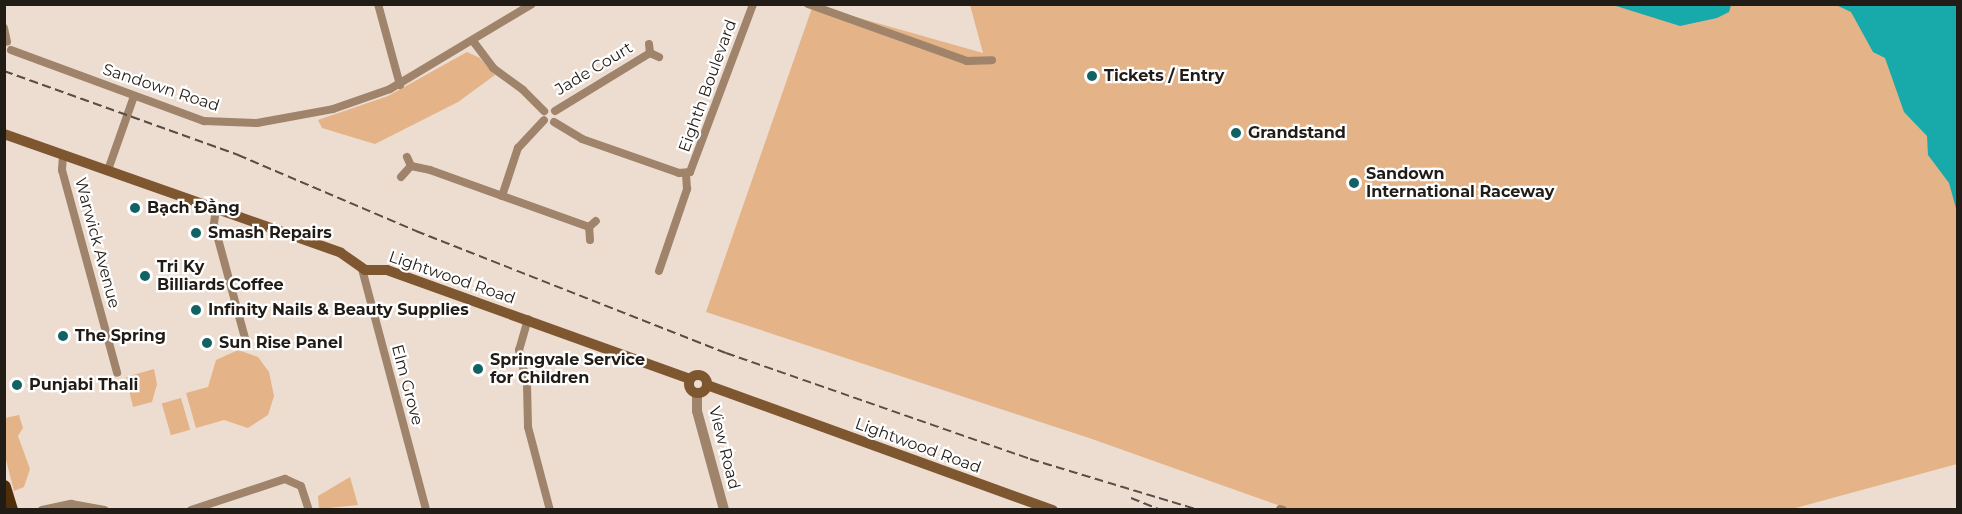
<!DOCTYPE html>
<html>
<head>
<meta charset="utf-8">
<style>
  body { margin:0 }
  #map { position:relative; width:1962px; height:514px; overflow:hidden; background:#edddd0; font-family:Montserrat,sans-serif }
  div>[style] { position:absolute }
  .green>* { inset:0; background:#e4b387; transform-origin:0 0 }
  .water>* { inset:0; background:#18aaaa }
  .minor>* { height:8px; margin:-4px; padding:0 4px; transform-origin:4px; border-radius:4px; background:#9f836a }
  .tertiary>* { height:10px; margin:-5px; padding:0 5px; transform-origin:5px; border-radius:5px; background:#9f836a }
  .secondary>* { height:10px; margin:-5px; padding:0 5px; transform-origin:5px; border-radius:5px; background:#7e5630 }
  .secondary>.ring { margin:-5px; padding:0; box-sizing:content-box; background:none; border:10px solid #7e5630; border-radius:50% }
  .trunk>* { height:14px; margin:-7px; padding:0 7px; transform-origin:7px; border-radius:7px; background:#502e09 }
  .rail>* { height:2px; margin-top:-1px; transform-origin:0; background:repeating-linear-gradient(90deg,#564d46 0 9px,transparent 0 13.5px) }
  .dots>* { width:16px; height:16px; translate:-50% -50%; box-sizing:border-box; border:3px solid #fff; border-radius:50% }
  span { translate:-50% -50%; white-space:nowrap; text-align:center; line-height:1.15; -webkit-text-stroke:4.5px #fff; paint-order:stroke }
  .street-label { font-size:16px; color:#221c17 }
  .poi-label { font-size:16px; color:#221c17; font-weight:700 }
  .left { translate:0 -50%; text-align:left }
  .frame { position:absolute; inset:0; border:6px solid #221c17; pointer-events:none }
</style>
</head>
<body>
<div id="map">
  <div class="green">
    <i style="clip-path:polygon(813px 5px,983px 53px,970px 5px,1957px 5px,1957px 464px,1792px 509px,1289px 509px,1092px 439px,706px 312px)"></i>
    <i style="clip-path:polygon(467px 52px,480px 58px,495px 75px,458px 102px,375px 144px,322px 128px,318px 120px,388px 96px)"></i>
    <i style="clip-path:polygon(238px 350px,258px 357px,269px 372px,274px 396px,268px 415px,248px 428px,224px 420px,196px 428px,186px 393px,208px 387px,216px 360px)"></i>
    <i style="clip-path:polygon(154px 369px,157px 384px,152px 402px,133px 407px,126px 377px)"></i>
    <i style="left:181px;top:398px;width:33px;height:20px;rotate:74deg"></i>
    <i style="clip-path:polygon(19px 415px,23px 428px,18px 436px,30px 469px,24px 487px,14px 491px,5px 456px,5px 418px)"></i>
    <i style="clip-path:polygon(350px 477px,358px 505px,319px 509px,318px 496px)"></i>
  </div>
  <div class="water">
    <i style="clip-path:polygon(1613px 5px,1731px 5px,1729px 12px,1717px 18px,1680px 26px)"></i>
    <i style="clip-path:polygon(1836px 5px,1957px 5px,1957px 212px,1949px 183px,1928px 155px,1927px 136px,1904px 112px,1885px 58px,1873px 52px,1851px 12px)"></i>
  </div>
  <div class="minor">
    <i style="left:378px;top:4px;width:84px;rotate:74.8deg"></i>
    <i style="left:808px;top:4px;width:169px;rotate:19.7deg"></i>
    <i style="left:967px;top:61px;width:25px;rotate:-2deg"></i>
    <i style="left:4px;top:28px;width:14px;rotate:78deg"></i>
    <i style="left:473px;top:41px;width:34px;rotate:53deg"></i>
    <i style="left:493px;top:68px;width:37px;rotate:36deg"></i>
    <i style="left:523px;top:90px;width:30px;rotate:45deg"></i>
    <i style="left:649px;top:44px;width:9px;rotate:84deg"></i>
    <i style="left:650px;top:53px;width:10px;rotate:24deg"></i>
    <i style="left:11px;top:50px;width:206px;rotate:20.2deg"></i>
    <i style="left:204px;top:121px;width:53px;rotate:2.2deg"></i>
    <i style="left:257px;top:123px;width:77px;rotate:-10.4deg"></i>
    <i style="left:333px;top:109px;width:60px;rotate:-19.3deg"></i>
    <i style="left:390px;top:89px;width:165px;rotate:-30.9deg"></i>
    <i style="left:555px;top:111px;width:111px;rotate:-31.4deg"></i>
    <i style="left:554px;top:122px;width:33px;rotate:31deg"></i>
    <i style="left:582px;top:139px;width:103px;rotate:19.3deg"></i>
    <i style="left:679px;top:173px;width:11px;rotate:-5deg"></i>
    <i style="left:690px;top:172px;width:179px;rotate:-69.4deg"></i>
    <i style="left:63px;top:155px;width:15px;rotate:94deg"></i>
    <i style="left:62px;top:170px;width:210px;rotate:74.8deg"></i>
    <i style="left:411px;top:166px;width:19px;rotate:12deg"></i>
    <i style="left:430px;top:170px;width:169px;rotate:19.7deg"></i>
    <i style="left:108px;top:170px;width:78px;rotate:-70.6deg"></i>
    <i style="left:401px;top:177px;width:15px;rotate:-48deg"></i>
    <i style="left:411px;top:166px;width:10px;rotate:-114deg"></i>
    <i style="left:502px;top:196px;width:51px;rotate:-71.6deg"></i>
    <i style="left:518px;top:148px;width:38px;rotate:-47deg"></i>
    <i style="left:216px;top:209px;width:15px;rotate:98deg"></i>
    <i style="left:214px;top:224px;width:118px;rotate:74.8deg"></i>
    <i style="left:590px;top:240px;width:13px;rotate:-94deg"></i>
    <i style="left:589px;top:227px;width:9px;rotate:-41deg"></i>
    <i style="left:362px;top:269px;width:249px;rotate:75.1deg"></i>
    <i style="left:659px;top:271px;width:87px;rotate:-71.1deg"></i>
    <i style="left:687px;top:189px;width:15px;rotate:-94deg"></i>
    <i style="left:528px;top:319px;width:32px;rotate:106deg"></i>
    <i style="left:519px;top:350px;width:36px;rotate:77deg"></i>
    <i style="left:527px;top:385px;width:42px;rotate:88.6deg"></i>
    <i style="left:528px;top:427px;width:86px;rotate:75.2deg"></i>
    <i style="left:1280px;top:509px;width:3px;rotate:18deg"></i>
    <i style="left:42px;top:510px;width:30px;rotate:-12deg"></i>
    <i style="left:71px;top:504px;width:34px;rotate:10deg"></i>
    <i style="left:191px;top:510px;width:99px;rotate:-18.3deg"></i>
    <i style="left:285px;top:479px;width:17px;rotate:24deg"></i>
    <i style="left:301px;top:486px;width:25px;rotate:72deg"></i>
  </div>
  <div class="tertiary">
    <i style="left:697px;top:393px;width:18px;rotate:90deg"></i>
    <i style="left:697px;top:411px;width:103px;rotate:74.7deg"></i>
  </div>
  <div class="secondary">
    <i style="left:4px;top:134px;width:357px;rotate:19.4deg"></i>
    <i style="left:341px;top:253px;width:29px;rotate:35deg"></i>
    <i style="left:365px;top:270px;width:22px"></i>
    <i style="left:387px;top:270px;width:322px;rotate:19.8deg"></i>
    <i class="ring" style="left:689px;top:375px;width:8px;height:8px"></i>
    <i style="left:707px;top:385px;width:368px;rotate:19.9deg"></i>
  </div>
  <div class="trunk">
    <i style="left:4px;top:487px;width:24px;rotate:73deg"></i>
  </div>
  <div class="rail">
    <i style="left:4px;top:71px;width:249px;rotate:19.7deg"></i>
    <i style="left:238px;top:155px;width:194px;rotate:23.1deg"></i>
    <i style="left:416px;top:231px;width:333px;rotate:21.5deg"></i>
    <i style="left:726px;top:353px;width:322px;rotate:19.2deg"></i>
    <i style="left:1030px;top:459px;width:177px;rotate:16.8deg"></i>
    <i style="left:1131px;top:498px;width:32px;rotate:22deg"></i>
  </div>
  <div class="dots">
    <i style="left:1092px;top:76px;background:#126263"></i>
    <i style="left:1236px;top:133px;background:#126263"></i>
    <i style="left:1354px;top:183px;background:#126263"></i>
    <i style="left:135px;top:208px;background:#126263"></i>
    <i style="left:196px;top:233px;background:#126263"></i>
    <i style="left:145px;top:276px;background:#126263"></i>
    <i style="left:196px;top:310px;background:#126263"></i>
    <i style="left:63px;top:336px;background:#126263"></i>
    <i style="left:207px;top:343px;background:#126263"></i>
    <i style="left:478px;top:369px;background:#126263"></i>
    <i style="left:17px;top:385px;background:#126263"></i>
  </div>
  <div class="street-label">
    <span style="left:594px;top:69px;rotate:-31deg">Jade Court</span>
    <span style="left:708px;top:86px;rotate:-70deg">Eighth Boulevard</span>
    <span style="left:161px;top:88px;rotate:18deg">Sandown Road</span>
    <span style="left:97px;top:243px;rotate:75deg">Warwick Avenue</span>
    <span style="left:452px;top:278px;rotate:19deg">Lightwood Road</span>
    <span style="left:407px;top:385px;rotate:75deg">Elm Grove</span>
    <span style="left:918px;top:446px;rotate:20deg">Lightwood Road</span>
    <span style="left:724px;top:448px;rotate:76deg">View Road</span>
  </div>
  <div class="poi-label">
    <span class="left" style="left:1104px;top:76px">Tickets / Entry</span>
    <span class="left" style="left:1248px;top:133px">Grandstand</span>
    <span class="left" style="left:1366px;top:183px">Sandown<br>International Raceway</span>
    <span class="left" style="left:147px;top:208px">Bạch Đằng</span>
    <span class="left" style="left:208px;top:233px">Smash Repairs</span>
    <span class="left" style="left:157px;top:276px">Tri Ky<br>Billiards Coffee</span>
    <span class="left" style="left:208px;top:310px">Infinity Nails &amp; Beauty Supplies</span>
    <span class="left" style="left:75px;top:336px">The Spring</span>
    <span class="left" style="left:219px;top:343px">Sun Rise Panel</span>
    <span class="left" style="left:490px;top:369px">Springvale Service<br>for Children</span>
    <span class="left" style="left:29px;top:385px">Punjabi Thali</span>
  </div>
  <div class="frame"></div>
</div>
</body>
</html>
